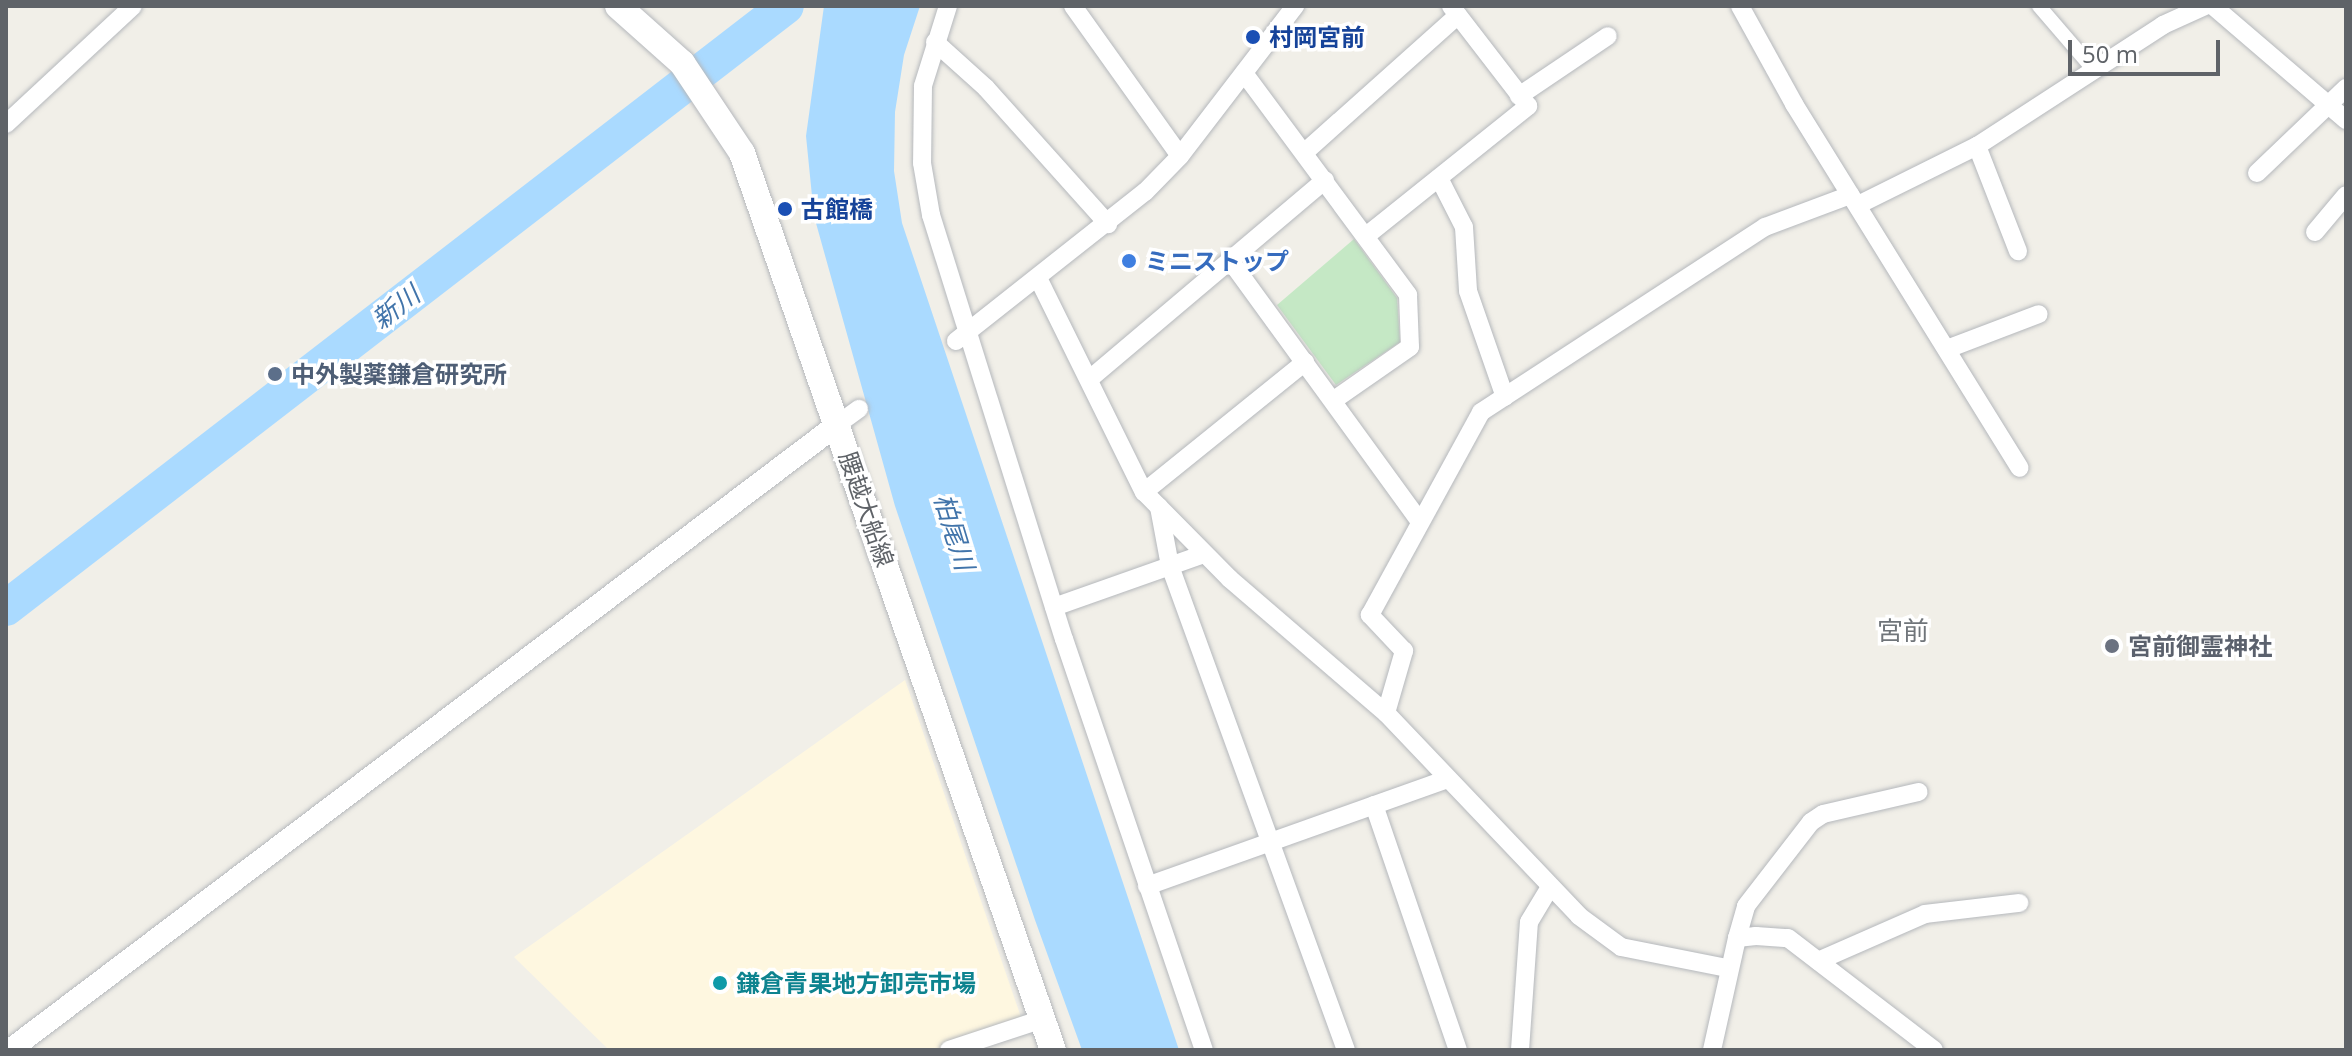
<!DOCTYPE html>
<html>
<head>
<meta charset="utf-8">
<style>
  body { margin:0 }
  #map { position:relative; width:2352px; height:1056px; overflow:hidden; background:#f1efe8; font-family:"Open Sans","Noto Sans JP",sans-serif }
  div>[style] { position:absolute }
  .commercial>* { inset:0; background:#fef7e0 }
  .green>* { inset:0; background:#c5e8c5 }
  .water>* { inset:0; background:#aadaff }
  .river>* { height:36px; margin:-18px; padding:0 18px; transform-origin:18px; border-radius:18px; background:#aadaff }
  .roads { filter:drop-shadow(0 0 2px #b5b8bc) drop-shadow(0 0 2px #b5b8bc) }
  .pedestrian>* { height:14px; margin:-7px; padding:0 7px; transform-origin:7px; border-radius:7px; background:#fff }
  .minor>* { height:18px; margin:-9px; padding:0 9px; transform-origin:9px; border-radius:9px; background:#fff }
  .tertiary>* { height:22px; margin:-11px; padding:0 11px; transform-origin:11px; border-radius:11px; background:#fff }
  .secondary>* { height:26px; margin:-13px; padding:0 13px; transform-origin:13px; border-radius:13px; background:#fff }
  .dots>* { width:22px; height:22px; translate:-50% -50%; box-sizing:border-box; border:4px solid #fff; border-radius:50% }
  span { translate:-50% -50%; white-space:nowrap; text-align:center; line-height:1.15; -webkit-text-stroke:7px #fff; paint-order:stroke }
  .transit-label { font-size:24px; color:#164399; font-weight:700 }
  .left { translate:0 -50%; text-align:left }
  .shop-label { font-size:24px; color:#366cbe; font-weight:700 }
  .service-label { font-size:24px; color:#4e5e75; font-weight:700 }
  .street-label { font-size:24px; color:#5f6368 }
  .worship-label { font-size:24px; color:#5b616d; font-weight:700 }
  .culture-label { font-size:24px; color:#0d838f; font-weight:700 }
  .water-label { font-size:26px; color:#4174aa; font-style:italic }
  .neighbourhood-label { font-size:26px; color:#70757a }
  .frame { position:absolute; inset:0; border:8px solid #5f6368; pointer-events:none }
  .scale { position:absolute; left:2068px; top:40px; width:152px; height:36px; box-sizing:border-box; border:4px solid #5f6368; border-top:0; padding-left:10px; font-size:24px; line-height:28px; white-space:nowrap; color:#5f6368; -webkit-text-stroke:6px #fff; paint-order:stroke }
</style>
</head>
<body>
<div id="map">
  <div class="commercial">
    <i style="clip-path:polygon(905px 680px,1022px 1020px,937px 1050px,609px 1050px,514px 957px)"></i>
  </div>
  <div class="green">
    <i style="clip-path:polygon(1354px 239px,1397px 298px,1400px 342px,1336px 385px,1277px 305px)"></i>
  </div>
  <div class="water">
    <i style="clip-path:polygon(824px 6px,920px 6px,904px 55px,895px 112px,894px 171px,902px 223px,1179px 1050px,1082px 1050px,1035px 920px,895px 506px,814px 216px,806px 136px)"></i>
  </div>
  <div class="river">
    <i style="left:6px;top:608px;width:985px;rotate:-37.66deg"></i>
  </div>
  <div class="roads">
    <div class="pedestrian">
      <i style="left:2039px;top:6px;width:84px;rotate:49.3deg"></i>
    </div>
    <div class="minor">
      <i style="left:948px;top:6px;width:84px;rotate:107.4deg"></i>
      <i style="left:923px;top:86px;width:77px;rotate:90.7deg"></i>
      <i style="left:922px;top:163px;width:53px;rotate:80.2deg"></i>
      <i style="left:931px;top:215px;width:444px;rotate:72.6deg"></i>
      <i style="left:1064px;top:639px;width:434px;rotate:71.2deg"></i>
      <i style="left:1073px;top:6px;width:184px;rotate:54.5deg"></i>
      <i style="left:1740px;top:6px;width:112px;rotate:61.1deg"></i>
      <i style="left:1794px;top:104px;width:428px;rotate:58.2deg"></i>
      <i style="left:2213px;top:6px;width:175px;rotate:40.6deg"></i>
      <i style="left:935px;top:42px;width:69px;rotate:42deg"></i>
      <i style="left:986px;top:88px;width:183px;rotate:48.1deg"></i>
      <i style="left:1244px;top:73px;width:276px;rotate:53.5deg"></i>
      <i style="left:1408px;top:295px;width:52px;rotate:87.8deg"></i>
      <i style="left:1410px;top:347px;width:93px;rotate:145.1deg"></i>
      <i style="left:1519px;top:96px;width:107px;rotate:-34deg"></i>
      <i style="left:6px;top:124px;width:173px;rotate:-42.9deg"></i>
      <i style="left:1977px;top:146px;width:113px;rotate:68.7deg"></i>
      <i style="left:1305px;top:152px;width:205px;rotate:-41.8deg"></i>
      <i style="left:2257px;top:173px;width:123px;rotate:-43.7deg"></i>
      <i style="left:1439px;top:178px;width:55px;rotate:63deg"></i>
      <i style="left:1464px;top:227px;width:64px;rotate:86.4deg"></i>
      <i style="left:1468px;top:291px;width:112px;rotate:70.8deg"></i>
      <i style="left:1858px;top:205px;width:133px;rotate:-26.4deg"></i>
      <i style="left:1977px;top:146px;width:222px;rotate:-33deg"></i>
      <i style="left:2163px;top:25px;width:46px;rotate:-24.3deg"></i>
      <i style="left:2315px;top:232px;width:48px;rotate:-50deg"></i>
      <i style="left:1366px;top:236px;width:208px;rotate:-38.7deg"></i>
      <i style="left:1528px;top:106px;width:126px;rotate:-127.6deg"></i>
      <i style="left:1232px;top:263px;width:320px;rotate:54deg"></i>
      <i style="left:1039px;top:280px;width:237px;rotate:63.7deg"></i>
      <i style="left:1144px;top:492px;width:21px;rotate:45deg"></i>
      <i style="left:1159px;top:507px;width:60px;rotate:79.4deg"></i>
      <i style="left:1170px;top:566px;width:515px;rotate:70.02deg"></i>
      <i style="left:956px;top:341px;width:241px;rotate:-38.3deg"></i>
      <i style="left:1145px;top:192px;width:50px;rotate:-45.8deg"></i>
      <i style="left:1180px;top:156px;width:189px;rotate:-52.5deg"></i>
      <i style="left:1947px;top:349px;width:98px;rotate:-20.8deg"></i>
      <i style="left:1092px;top:377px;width:305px;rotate:-40.2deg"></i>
      <i style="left:838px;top:424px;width:26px;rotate:-36deg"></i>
      <i style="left:1144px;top:492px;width:207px;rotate:-38.9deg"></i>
      <i style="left:1159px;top:507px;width:101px;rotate:45.4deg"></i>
      <i style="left:1230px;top:579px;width:206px;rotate:40.7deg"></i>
      <i style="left:1386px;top:713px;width:280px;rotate:46.4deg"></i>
      <i style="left:1579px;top:916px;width:52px;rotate:36.4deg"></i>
      <i style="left:1621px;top:947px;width:108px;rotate:11.2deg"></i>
      <i style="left:1054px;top:607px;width:159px;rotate:-19.5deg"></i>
      <i style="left:1386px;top:713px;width:65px;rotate:-73.8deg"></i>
      <i style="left:1404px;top:651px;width:50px;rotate:-133.4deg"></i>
      <i style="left:1370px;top:615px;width:231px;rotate:-61.3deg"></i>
      <i style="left:1481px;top:412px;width:339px;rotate:-33.1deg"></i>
      <i style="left:1765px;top:227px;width:91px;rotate:-20.6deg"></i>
      <i style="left:1374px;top:805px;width:259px;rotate:71.1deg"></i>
      <i style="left:1147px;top:886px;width:319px;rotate:-19.6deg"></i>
      <i style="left:1737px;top:938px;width:33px;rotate:-74deg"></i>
      <i style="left:1746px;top:906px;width:106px;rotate:-52.3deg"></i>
      <i style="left:1811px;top:822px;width:14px;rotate:-34deg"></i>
      <i style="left:1823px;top:814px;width:98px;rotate:-13deg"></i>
      <i style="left:1818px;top:961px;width:117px;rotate:-23.7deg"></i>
      <i style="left:1925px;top:914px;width:95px;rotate:-6.7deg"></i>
      <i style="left:949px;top:1050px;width:99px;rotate:-18.3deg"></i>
      <i style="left:1520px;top:1050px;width:128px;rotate:-86deg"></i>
      <i style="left:1529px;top:922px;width:41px;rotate:-59deg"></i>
      <i style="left:1712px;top:1050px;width:115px;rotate:-77.4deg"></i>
      <i style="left:1737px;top:938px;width:19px;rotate:-6deg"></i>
      <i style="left:1756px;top:936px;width:32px;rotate:4deg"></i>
      <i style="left:1788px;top:938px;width:184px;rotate:37.5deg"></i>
    </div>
    <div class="tertiary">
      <i style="left:10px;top:1050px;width:1038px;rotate:-37.09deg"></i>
    </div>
    <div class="secondary">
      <i style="left:618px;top:6px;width:86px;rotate:41.7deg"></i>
      <i style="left:682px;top:63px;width:108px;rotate:56.3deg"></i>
      <i style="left:742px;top:153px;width:949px;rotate:70.88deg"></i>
    </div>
  </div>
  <div class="dots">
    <i style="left:1253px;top:37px;background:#1a4fb4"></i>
    <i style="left:785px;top:209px;background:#1a4fb4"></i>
    <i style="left:1129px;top:261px;background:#3f7fe0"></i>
    <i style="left:275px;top:374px;background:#5c6f8a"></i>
    <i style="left:2112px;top:646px;background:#6b7280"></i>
    <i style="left:720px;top:983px;background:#0f9aa8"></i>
  </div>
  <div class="transit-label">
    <span class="left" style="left:1269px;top:37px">村岡宮前</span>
    <span class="left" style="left:801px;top:209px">古館橋</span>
  </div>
  <div class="shop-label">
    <span class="left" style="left:1145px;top:261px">ミニストップ</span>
  </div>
  <div class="service-label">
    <span class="left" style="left:291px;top:374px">中外製薬鎌倉研究所</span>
  </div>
  <div class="street-label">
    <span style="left:867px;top:509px;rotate:71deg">腰越大船線</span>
  </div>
  <div class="worship-label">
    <span class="left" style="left:2128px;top:646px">宮前御霊神社</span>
  </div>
  <div class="culture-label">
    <span class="left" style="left:736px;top:983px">鎌倉青果地方卸売市場</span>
  </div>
  <div class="water-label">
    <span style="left:396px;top:307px;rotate:-38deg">新川</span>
    <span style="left:954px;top:532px;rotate:73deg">柏尾川</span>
  </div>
  <div class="neighbourhood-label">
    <span style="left:1903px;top:631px">宮前</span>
  </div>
  <div class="frame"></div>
  <div class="scale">50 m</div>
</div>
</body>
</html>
